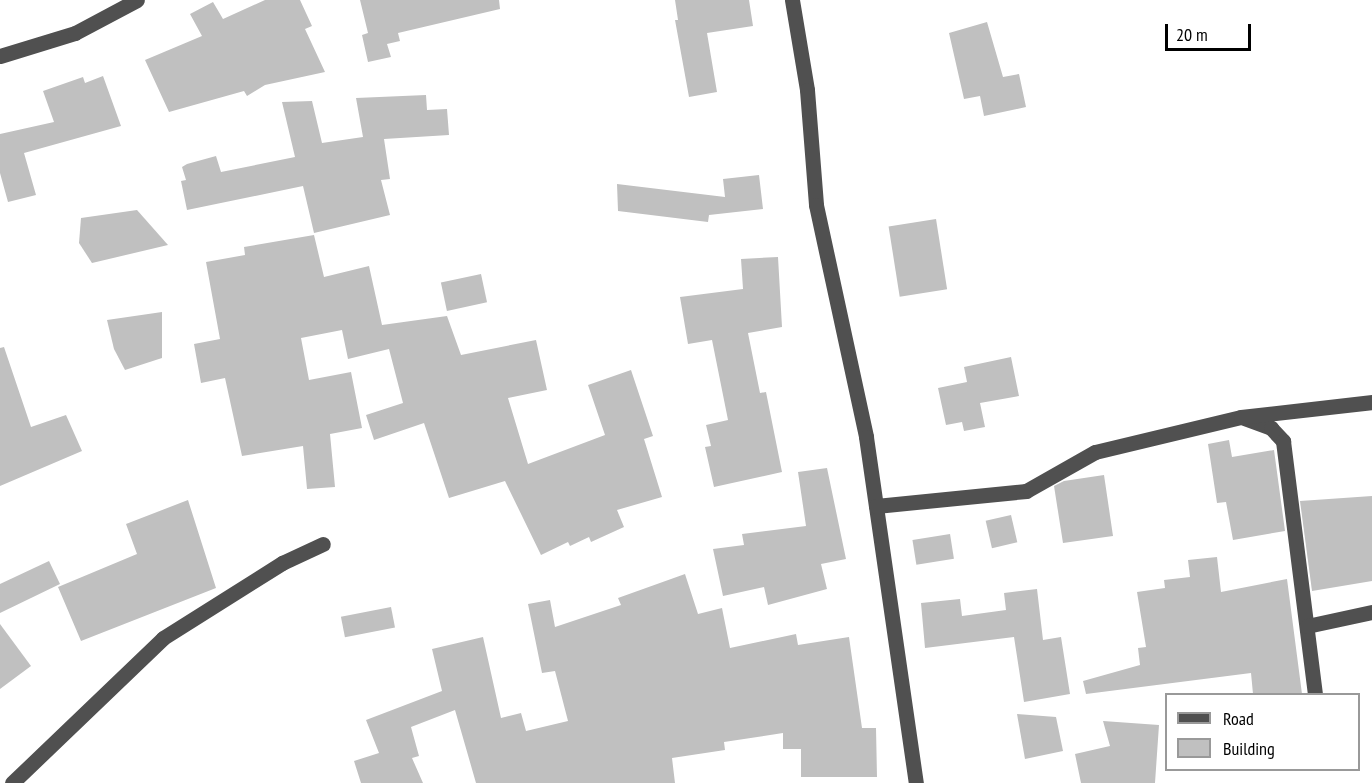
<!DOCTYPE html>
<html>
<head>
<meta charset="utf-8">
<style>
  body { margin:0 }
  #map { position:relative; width:1372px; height:783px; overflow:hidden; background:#fff; font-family:"PT Sans Narrow",sans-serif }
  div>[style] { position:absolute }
  .building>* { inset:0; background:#c0c0c0; transform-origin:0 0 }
  .minor>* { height:15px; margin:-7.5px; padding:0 7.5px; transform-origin:7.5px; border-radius:7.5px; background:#505050 }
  span { translate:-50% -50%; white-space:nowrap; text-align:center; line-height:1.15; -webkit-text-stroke:4.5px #fff; paint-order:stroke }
  .legend { position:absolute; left:1165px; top:693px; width:195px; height:78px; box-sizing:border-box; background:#fff; border:2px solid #999; margin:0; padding:8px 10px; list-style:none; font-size:18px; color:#000 }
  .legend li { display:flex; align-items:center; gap:12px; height:30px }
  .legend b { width:30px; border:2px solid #999 }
  .scale { position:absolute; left:1165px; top:24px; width:86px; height:27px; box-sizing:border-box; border:3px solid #000; border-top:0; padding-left:8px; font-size:18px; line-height:21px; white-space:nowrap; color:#000; -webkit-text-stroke:4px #fff; paint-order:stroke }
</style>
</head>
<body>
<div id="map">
  <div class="building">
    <i style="clip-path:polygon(265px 0,300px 0,312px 26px,305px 29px,325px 72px,265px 85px,247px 96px,244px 91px,169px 112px,145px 60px,202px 36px,190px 14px,213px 2px,223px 19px)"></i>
    <i style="clip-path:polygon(360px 0,499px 0,500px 9px,398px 33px,400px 41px,387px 44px,391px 57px,368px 62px,362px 35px,368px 33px)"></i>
    <i style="clip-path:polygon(675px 0,749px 0,753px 26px,707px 33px,717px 92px,689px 97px,675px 20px,678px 20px)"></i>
    <i style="clip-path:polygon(987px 22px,1003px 77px,1019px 74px,1026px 107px,984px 116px,980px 96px,964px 99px,949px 33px)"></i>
    <i style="clip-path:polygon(103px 76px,121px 126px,24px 153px,36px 195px,8px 202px,0 173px,0 134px,54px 122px,43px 91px,83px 77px,85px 83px)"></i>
    <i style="clip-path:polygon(426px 95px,427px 110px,447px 109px,449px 135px,384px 139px,390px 179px,381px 180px,390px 215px,314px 233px,303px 186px,187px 210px,181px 181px,186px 180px,182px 167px,187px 164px,216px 156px,221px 172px,295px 157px,282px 102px,312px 101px,322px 143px,363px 137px,356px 98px)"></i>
    <i style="clip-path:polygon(759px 175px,763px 209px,709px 215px,708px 222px,618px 211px,617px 184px,725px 197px,723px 179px)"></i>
    <i style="clip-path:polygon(137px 210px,168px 245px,92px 263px,79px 243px,81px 218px)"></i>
    <i style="left:936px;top:219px;width:71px;height:48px;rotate:81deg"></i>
    <i style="clip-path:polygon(314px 235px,324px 277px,369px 266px,382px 325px,447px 316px,461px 355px,536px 340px,547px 390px,508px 398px,528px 464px,605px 435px,588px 385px,631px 370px,653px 436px,644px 439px,662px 497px,617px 510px,624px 527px,591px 542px,589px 537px,570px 546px,568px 542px,541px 555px,505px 481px,449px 498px,424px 423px,374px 440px,366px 415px,403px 403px,389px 349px,348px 359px,342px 330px,301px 338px,309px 380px,351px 372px,362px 428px,330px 434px,335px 487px,307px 489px,303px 446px,242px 456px,225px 378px,201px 383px,194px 344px,220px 339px,206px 262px,245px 255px,244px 247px)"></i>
    <i style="clip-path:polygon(778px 257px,782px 327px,748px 333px,760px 393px,766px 392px,782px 472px,714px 487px,705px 447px,711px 446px,706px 425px,728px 420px,712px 340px,688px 344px,680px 297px,743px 289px,741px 259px)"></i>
    <i style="left:481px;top:274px;width:29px;height:41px;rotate:78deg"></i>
    <i style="clip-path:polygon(162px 312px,162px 358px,125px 370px,114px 349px,107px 320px)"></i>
    <i style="clip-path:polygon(4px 347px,31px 427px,66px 415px,82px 451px,0 486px,0 348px)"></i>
    <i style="clip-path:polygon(1011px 357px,1019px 396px,980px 403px,985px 427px,964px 431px,962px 422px,946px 425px,938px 388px,967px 382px,964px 367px)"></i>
    <i style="clip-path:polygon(1229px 440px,1232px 457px,1274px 450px,1285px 531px,1233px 540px,1226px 502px,1217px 503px,1208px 444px)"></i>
    <i style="clip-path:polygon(827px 468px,846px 559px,821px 564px,827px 589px,768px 605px,764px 587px,723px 596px,713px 549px,744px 545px,742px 534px,806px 526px,798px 472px)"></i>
    <i style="clip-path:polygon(1104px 475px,1113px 536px,1063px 543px,1054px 486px,1064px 481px)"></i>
    <i style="clip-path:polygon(1372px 496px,1372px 581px,1312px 591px,1300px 501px)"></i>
    <i style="clip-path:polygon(188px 500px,216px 588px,81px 641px,58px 587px,137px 554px,126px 524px)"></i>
    <i style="left:1011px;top:515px;width:28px;height:26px;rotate:77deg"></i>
    <i style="left:950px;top:534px;width:25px;height:38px;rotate:81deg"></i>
    <i style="clip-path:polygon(1217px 557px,1221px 592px,1287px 579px,1302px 694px,1253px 694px,1251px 673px,1086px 694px,1083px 681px,1140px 665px,1138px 648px,1146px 647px,1137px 592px,1165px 588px,1164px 580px,1190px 577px,1188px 560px)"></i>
    <i style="clip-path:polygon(49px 561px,60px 584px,0 613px,0 584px)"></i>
    <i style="clip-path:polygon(685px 574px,698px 614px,722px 608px,730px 648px,796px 634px,798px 645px,849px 637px,862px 728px,876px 728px,877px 777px,801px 777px,801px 749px,783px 749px,783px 733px,724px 742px,725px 750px,672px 758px,675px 783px,476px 783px,455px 710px,411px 727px,419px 756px,412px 758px,423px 783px,361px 783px,354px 761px,379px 753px,366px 720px,442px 691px,432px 649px,483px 637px,501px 718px,521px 713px,526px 731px,568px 721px,555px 671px,542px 673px,528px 604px,550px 600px,555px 627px,621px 605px,618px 598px)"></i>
    <i style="clip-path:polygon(1037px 589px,1043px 640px,1061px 637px,1070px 694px,1024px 702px,1014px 637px,925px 648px,921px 603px,960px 599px,962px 616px,1006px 610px,1004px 593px)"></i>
    <i style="left:391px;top:607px;width:21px;height:51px;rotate:79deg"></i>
    <i style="clip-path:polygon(0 624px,31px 666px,0 689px)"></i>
    <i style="clip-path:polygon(1017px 714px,1056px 717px,1063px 751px,1025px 759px)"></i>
    <i style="clip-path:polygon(1103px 721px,1159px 725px,1155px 783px,1081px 783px,1075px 754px,1110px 746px)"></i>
  </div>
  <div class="minor">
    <i style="left:792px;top:0;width:91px;rotate:80.5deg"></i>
    <i style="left:807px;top:90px;width:115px;rotate:85.5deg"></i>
    <i style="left:816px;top:205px;width:237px;rotate:77.8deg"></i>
    <i style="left:866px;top:437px;width:350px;rotate:81.8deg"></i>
    <i style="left:0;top:56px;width:78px;rotate:-17deg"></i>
    <i style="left:75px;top:33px;width:70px;rotate:-28deg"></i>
    <i style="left:1244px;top:418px;width:29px;rotate:20deg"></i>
    <i style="left:1271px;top:428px;width:18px;rotate:47deg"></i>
    <i style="left:1283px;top:441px;width:255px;rotate:82.8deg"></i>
    <i style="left:876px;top:506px;width:151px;rotate:-5.7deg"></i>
    <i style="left:1026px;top:491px;width:79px;rotate:-29.5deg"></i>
    <i style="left:1095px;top:452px;width:150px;rotate:-13.5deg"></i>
    <i style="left:1241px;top:417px;width:132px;rotate:-6.5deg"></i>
    <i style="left:1307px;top:626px;width:66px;rotate:-12.2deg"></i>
    <i style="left:12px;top:783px;width:209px;rotate:-43.8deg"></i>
    <i style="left:163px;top:638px;width:141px;rotate:-32.2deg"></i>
    <i style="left:282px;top:563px;width:45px;rotate:-24.9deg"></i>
  </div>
  <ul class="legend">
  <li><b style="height:8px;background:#505050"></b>Road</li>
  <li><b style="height:16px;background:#c0c0c0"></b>Building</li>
  </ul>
  <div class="scale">20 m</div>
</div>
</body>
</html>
